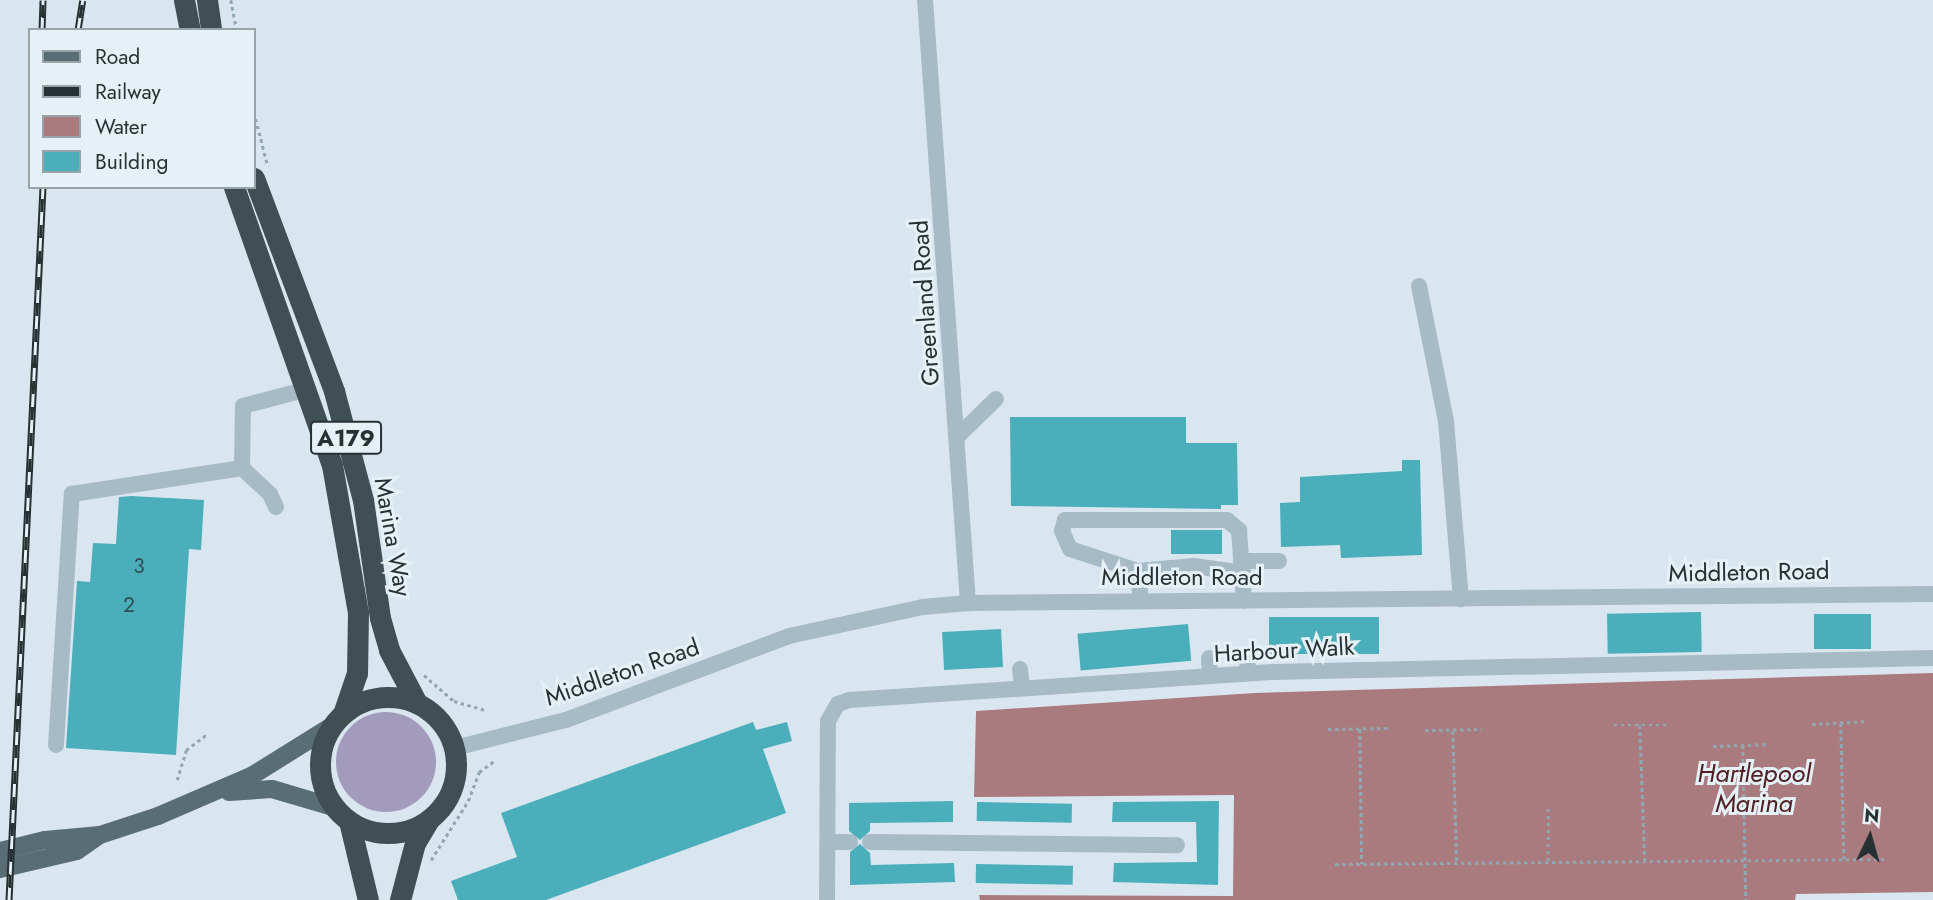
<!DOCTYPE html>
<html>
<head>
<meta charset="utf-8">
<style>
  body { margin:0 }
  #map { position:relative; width:1933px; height:900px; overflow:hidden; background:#dae6ef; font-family:Jost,sans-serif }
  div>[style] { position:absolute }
  .green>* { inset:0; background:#a29bbc }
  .round { border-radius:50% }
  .water>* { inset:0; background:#a97b7f }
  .building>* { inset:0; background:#4baebb; transform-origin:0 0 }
  .path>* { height:2.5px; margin-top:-1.25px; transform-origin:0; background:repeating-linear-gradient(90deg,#91a7b1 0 3.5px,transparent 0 7px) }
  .minor>* { height:16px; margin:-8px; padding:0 8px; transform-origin:8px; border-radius:8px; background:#a7bbc6 }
  .major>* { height:18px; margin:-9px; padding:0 9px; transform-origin:9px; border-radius:9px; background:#596e74 }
  .highway>* { height:21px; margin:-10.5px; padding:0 10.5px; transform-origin:10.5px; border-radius:10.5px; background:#3f4f53 }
  .highway>.ring { margin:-10.5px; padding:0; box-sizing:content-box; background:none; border:21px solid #3f4f53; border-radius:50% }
  .rail>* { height:7px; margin-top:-3.5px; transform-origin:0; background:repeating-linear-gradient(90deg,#e5f0f7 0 13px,#273133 0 26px); box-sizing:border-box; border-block:2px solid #273133 }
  span { translate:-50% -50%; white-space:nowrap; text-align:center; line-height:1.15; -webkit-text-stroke:6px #e5f0f7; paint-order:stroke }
  .number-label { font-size:21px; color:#305055 }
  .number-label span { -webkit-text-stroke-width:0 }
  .shield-label span { padding:2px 5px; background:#e5f0f7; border:2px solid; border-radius:5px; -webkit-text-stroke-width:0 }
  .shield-label { font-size:23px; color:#273133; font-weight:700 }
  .street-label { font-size:24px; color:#273133 }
  .water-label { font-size:26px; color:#512023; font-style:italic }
  .legend { position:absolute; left:28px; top:28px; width:228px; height:161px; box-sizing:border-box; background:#e5f0f7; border:2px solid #99a4a9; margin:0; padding:9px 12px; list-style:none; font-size:21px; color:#273133 }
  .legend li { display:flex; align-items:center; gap:14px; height:35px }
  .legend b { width:35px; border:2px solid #99a4a9 }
  .north { position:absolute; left:1835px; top:802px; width:70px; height:70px; -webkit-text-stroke:5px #e5f0f7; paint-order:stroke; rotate:5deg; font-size:19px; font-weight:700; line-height:28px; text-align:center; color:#273133 }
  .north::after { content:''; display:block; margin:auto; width:24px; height:32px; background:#273133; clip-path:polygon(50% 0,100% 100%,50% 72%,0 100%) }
</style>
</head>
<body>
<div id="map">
  <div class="green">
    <i class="round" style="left:336px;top:712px;width:100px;height:100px"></i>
  </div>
  <div class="water">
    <i style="clip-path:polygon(1933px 673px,1933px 892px,1796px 894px,1795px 900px,980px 900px,979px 895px,1233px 896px,1234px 795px,974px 797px,976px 711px,1255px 693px)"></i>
  </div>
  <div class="building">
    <i style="clip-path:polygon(1010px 417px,1186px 417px,1186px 443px,1237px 443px,1238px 505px,1221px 505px,1221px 509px,1011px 506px)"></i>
    <i style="clip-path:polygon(1402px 460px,1420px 460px,1422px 555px,1341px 558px,1340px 545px,1281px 547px,1280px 503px,1300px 502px,1300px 477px,1402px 471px)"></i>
    <i style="clip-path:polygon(131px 496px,204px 500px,201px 550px,189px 549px,176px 755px,66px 748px,77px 581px,90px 582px,93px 543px,116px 544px,119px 497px)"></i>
    <i style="left:1171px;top:530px;width:51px;height:24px"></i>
    <i style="left:1701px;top:612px;width:40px;height:94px;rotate:89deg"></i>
    <i style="left:1871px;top:614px;width:35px;height:57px;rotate:90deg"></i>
    <i style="left:1379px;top:617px;width:37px;height:110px;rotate:90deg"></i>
    <i style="left:1188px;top:624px;width:37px;height:111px;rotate:85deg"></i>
    <i style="left:1001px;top:629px;width:38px;height:59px;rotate:87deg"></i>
    <i style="clip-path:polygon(753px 722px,756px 730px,787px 722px,792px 741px,763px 749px,786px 813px,546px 900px,458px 900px,451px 881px,517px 857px,501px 813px)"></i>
    <i style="clip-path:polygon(953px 801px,953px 822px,870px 823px,870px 831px,860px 840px,849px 831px,849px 803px)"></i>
    <i style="clip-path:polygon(1219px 801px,1218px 885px,1113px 882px,1114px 863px,1197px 862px,1196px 822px,1112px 822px,1113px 802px)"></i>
    <i style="left:977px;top:802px;width:95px;height:19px;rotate:1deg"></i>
    <i style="clip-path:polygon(860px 844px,870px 853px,871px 865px,954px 863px,955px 882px,850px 885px,850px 852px)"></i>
    <i style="left:976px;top:864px;width:97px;height:19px;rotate:1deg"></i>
  </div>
  <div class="path">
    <i style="left:231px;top:0;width:31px;rotate:79deg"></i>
    <i style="left:254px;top:112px;width:56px;rotate:75.5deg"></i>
    <i style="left:424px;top:675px;width:40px;rotate:41deg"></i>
    <i style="left:454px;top:701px;width:33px;rotate:16deg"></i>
    <i style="left:1841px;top:723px;width:136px;rotate:88.7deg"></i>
    <i style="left:1812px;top:724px;width:56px;rotate:-3.1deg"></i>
    <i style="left:1614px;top:725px;width:55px"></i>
    <i style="left:1640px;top:725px;width:136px;rotate:87.9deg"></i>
    <i style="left:1328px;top:729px;width:60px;rotate:-1deg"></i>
    <i style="left:1360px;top:729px;width:135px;rotate:89.2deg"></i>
    <i style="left:1425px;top:730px;width:57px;rotate:-1deg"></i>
    <i style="left:1453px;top:731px;width:132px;rotate:88.3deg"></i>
    <i style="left:1743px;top:745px;width:155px;rotate:88.9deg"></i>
    <i style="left:1713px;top:746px;width:56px;rotate:-2deg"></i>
    <i style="left:177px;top:780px;width:31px;rotate:-73deg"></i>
    <i style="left:186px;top:750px;width:25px;rotate:-37deg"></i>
    <i style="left:431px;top:860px;width:70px;rotate:-57.9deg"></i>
    <i style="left:468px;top:801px;width:31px;rotate:-69deg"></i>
    <i style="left:479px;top:772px;width:19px;rotate:-36deg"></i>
    <i style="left:1548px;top:861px;width:56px;rotate:-90deg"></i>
    <i style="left:1335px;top:864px;width:550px;rotate:-0.52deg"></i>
  </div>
  <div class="minor">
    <i style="left:925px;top:0;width:605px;rotate:85.92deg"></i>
    <i style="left:1419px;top:286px;width:138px;rotate:78.7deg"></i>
    <i style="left:1446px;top:421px;width:179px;rotate:85.2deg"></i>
    <i style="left:958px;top:436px;width:53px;rotate:-44.2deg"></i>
    <i style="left:276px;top:507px;width:14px;rotate:-115deg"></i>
    <i style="left:270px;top:494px;width:38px;rotate:-137deg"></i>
    <i style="left:242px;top:468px;width:62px;rotate:-89.1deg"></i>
    <i style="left:243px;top:406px;width:67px;rotate:-14.7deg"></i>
    <i style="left:1243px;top:561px;width:36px"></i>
    <i style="left:1138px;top:571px;width:56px;rotate:-5.1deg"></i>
    <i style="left:1194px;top:566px;width:50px;rotate:8deg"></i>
    <i style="left:1141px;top:601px;width:30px;rotate:-96deg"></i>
    <i style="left:1138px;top:571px;width:71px;rotate:-162.1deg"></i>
    <i style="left:1070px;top:549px;width:20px;rotate:-114deg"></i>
    <i style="left:1062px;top:531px;width:11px;rotate:-75deg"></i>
    <i style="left:1065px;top:520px;width:162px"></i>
    <i style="left:1227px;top:520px;width:16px;rotate:40deg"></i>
    <i style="left:1239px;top:530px;width:71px;rotate:86deg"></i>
    <i style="left:1247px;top:655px;width:18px;rotate:87deg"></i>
    <i style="left:1209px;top:658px;width:18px;rotate:87deg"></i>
    <i style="left:1020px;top:669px;width:19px;rotate:84deg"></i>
    <i style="left:56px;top:745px;width:252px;rotate:-86.4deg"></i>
    <i style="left:72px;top:494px;width:172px;rotate:-8.7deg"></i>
    <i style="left:455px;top:748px;width:114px;rotate:-14.2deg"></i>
    <i style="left:566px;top:720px;width:238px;rotate:-20.6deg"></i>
    <i style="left:789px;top:636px;width:137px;rotate:-12.2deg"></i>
    <i style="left:923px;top:607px;width:45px;rotate:-5.1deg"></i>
    <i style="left:968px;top:603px;width:965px;rotate:-0.53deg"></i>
    <i style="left:828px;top:842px;width:22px"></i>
    <i style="left:870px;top:842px;width:307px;rotate:0.6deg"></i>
    <i style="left:827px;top:900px;width:179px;rotate:-89.7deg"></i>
    <i style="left:828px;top:721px;width:20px;rotate:-60deg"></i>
    <i style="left:838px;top:704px;width:12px;rotate:-20deg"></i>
    <i style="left:849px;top:700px;width:425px;rotate:-3.8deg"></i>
    <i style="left:1273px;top:672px;width:660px;rotate:-1.22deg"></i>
  </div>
  <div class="major">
    <i style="left:229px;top:792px;width:43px;rotate:-4deg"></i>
    <i style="left:272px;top:789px;width:64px;rotate:16.4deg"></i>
    <i style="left:0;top:851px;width:46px;rotate:-13.7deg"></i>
    <i style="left:45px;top:840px;width:55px;rotate:-5.2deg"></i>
    <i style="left:100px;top:835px;width:61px;rotate:-18.1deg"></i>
    <i style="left:158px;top:816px;width:103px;rotate:-23.3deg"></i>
    <i style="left:253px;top:775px;width:91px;rotate:-31.9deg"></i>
    <i style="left:0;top:869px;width:79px;rotate:-13.2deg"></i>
    <i style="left:77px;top:851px;width:24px;rotate:-35deg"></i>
  </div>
  <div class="highway">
    <i style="left:184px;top:0;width:31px;rotate:79deg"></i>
    <i style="left:207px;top:0;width:30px;rotate:82deg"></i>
    <i style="left:254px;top:178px;width:228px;rotate:69.4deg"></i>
    <i style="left:334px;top:391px;width:113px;rotate:75.1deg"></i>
    <i style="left:363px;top:500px;width:119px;rotate:81.8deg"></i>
    <i style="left:380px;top:618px;width:33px;rotate:74deg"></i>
    <i style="left:389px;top:650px;width:60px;rotate:62.2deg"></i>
    <i style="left:234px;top:187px;width:295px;rotate:70.6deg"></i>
    <i style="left:332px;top:465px;width:149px;rotate:80deg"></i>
    <i style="left:358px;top:612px;width:61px;rotate:90.9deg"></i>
    <i style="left:357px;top:673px;width:40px;rotate:108.9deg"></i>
    <i class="ring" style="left:320px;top:697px;width:115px;height:115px"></i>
    <i style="left:349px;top:821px;width:81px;rotate:76.5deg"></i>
    <i style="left:400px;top:900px;width:59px;rotate:-75.3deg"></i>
    <i style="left:415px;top:843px;width:27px;rotate:-59deg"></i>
  </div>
  <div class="rail">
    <i style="left:42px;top:30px;width:30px;rotate:-88deg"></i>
    <i style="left:78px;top:30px;width:30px;rotate:-81deg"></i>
    <i style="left:9px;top:900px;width:714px;rotate:-87.27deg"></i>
  </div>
  <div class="number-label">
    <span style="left:139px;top:566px">3</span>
    <span style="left:129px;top:605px">2</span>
  </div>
  <div class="shield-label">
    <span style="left:346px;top:438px">A179</span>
  </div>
  <div class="street-label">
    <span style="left:925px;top:303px;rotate:-94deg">Greenland Road</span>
    <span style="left:393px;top:537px;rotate:80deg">Marina Way</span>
    <span style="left:1749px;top:572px;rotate:-1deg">Middleton Road</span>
    <span style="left:1182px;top:577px">Middleton Road</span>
    <span style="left:1284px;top:650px;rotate:-3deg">Harbour Walk</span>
    <span style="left:622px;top:672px;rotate:-19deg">Middleton Road</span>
  </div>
  <div class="water-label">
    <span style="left:1754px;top:789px">Hartlepool<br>Marina</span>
  </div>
  <ul class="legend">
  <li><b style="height:9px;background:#596e74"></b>Road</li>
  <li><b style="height:9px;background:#273133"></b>Railway</li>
  <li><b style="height:19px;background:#a97b7f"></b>Water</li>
  <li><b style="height:19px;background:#4baebb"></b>Building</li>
  </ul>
  <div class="north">N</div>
</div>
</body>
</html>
